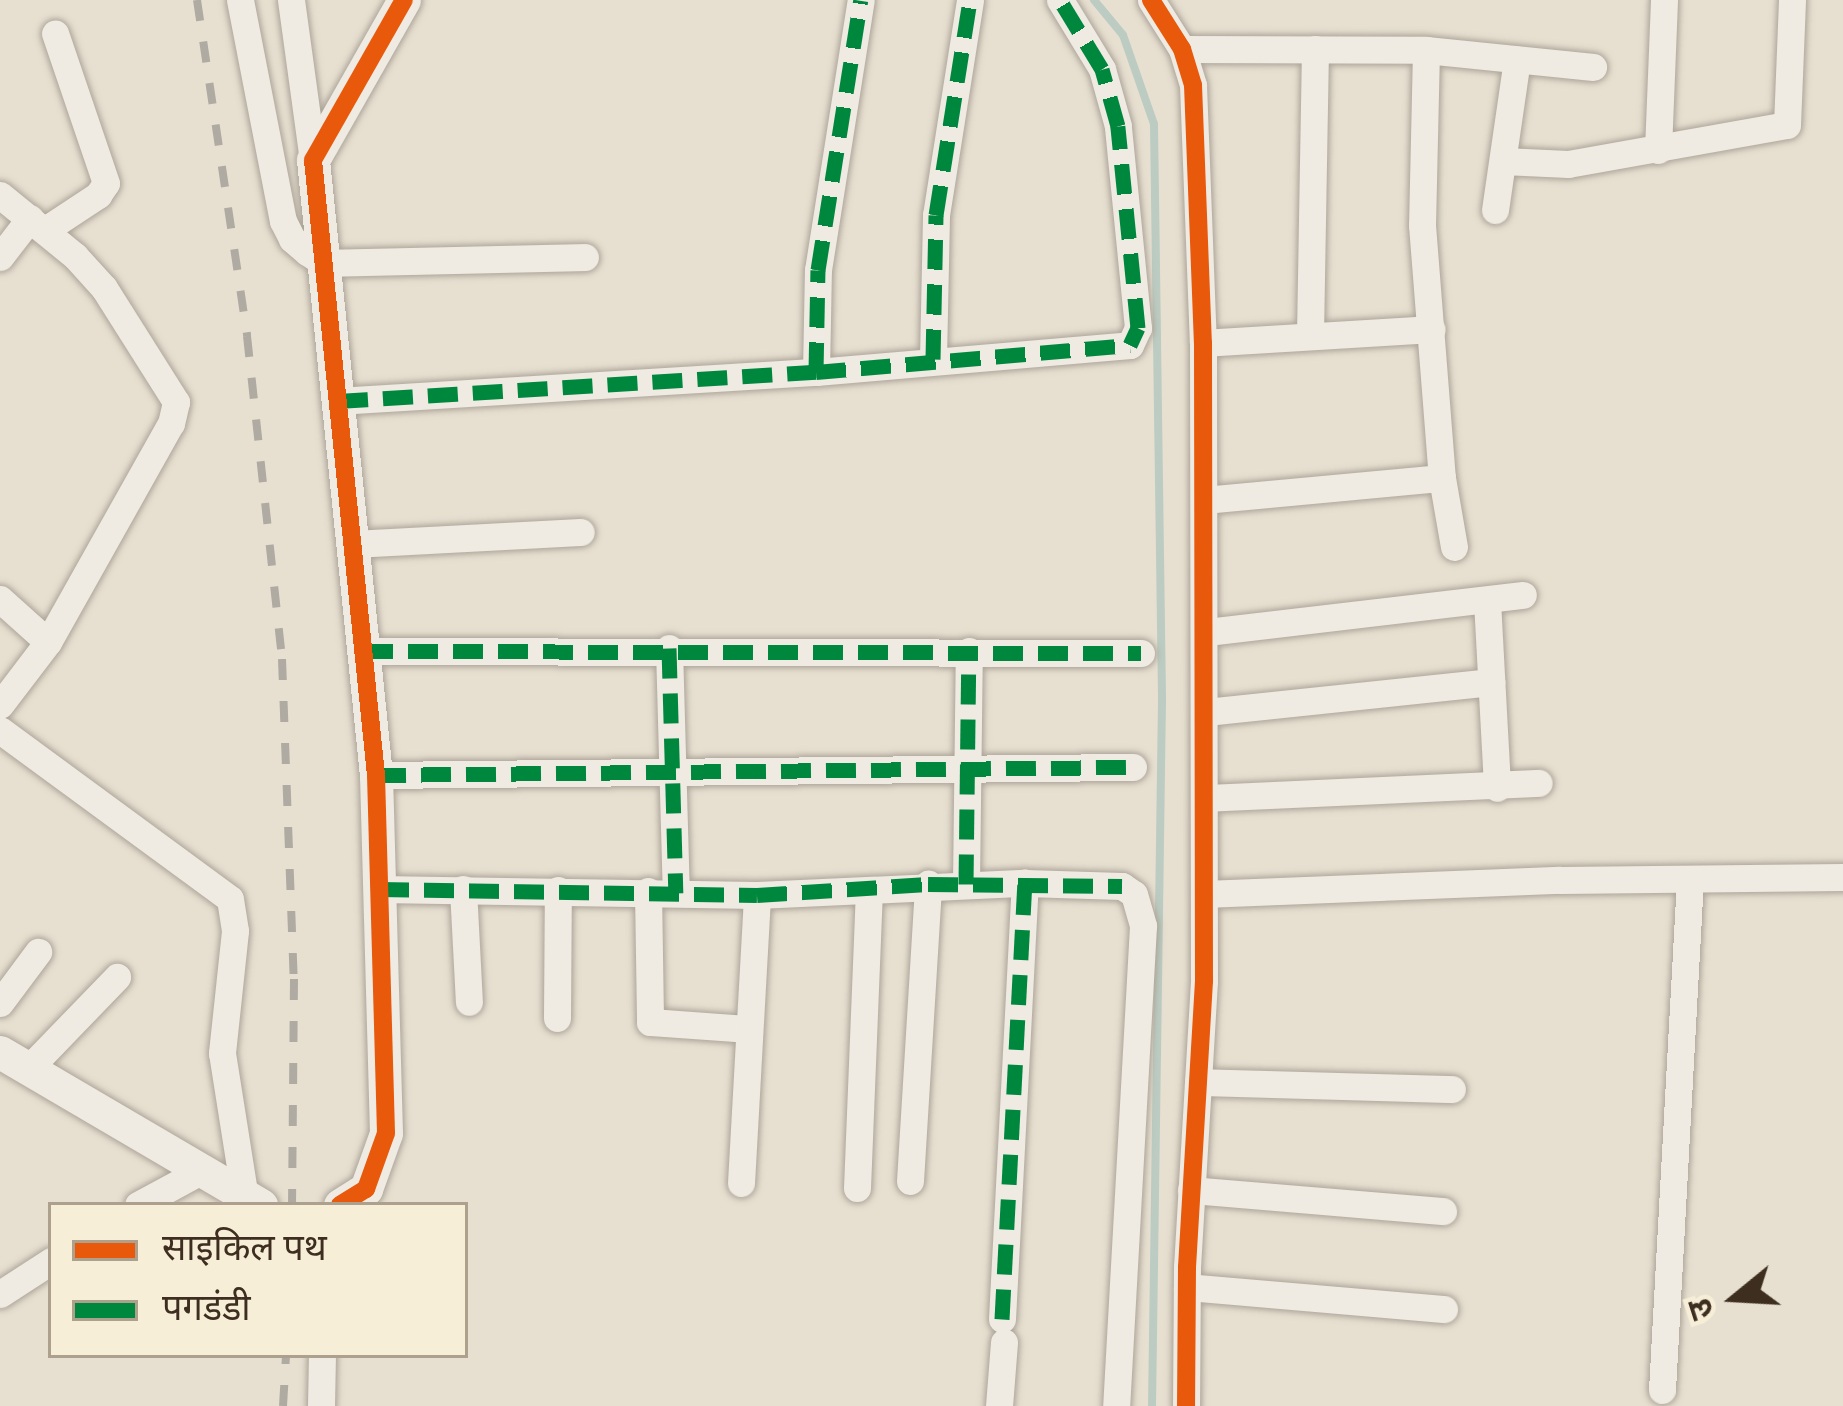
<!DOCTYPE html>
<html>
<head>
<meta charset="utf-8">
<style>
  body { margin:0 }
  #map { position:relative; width:1843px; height:1406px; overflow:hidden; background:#e7e0d1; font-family:Merriweather,"Noto Sans Devanagari",serif }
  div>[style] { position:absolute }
  .stream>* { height:8px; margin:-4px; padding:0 4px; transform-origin:4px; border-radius:4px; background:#bcccc2 }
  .roads { filter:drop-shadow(0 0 3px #ada599) drop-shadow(0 0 3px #ada599) }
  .minor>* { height:27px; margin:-13.5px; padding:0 13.5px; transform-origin:13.5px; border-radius:13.5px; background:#efebe3 }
  .tertiary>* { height:33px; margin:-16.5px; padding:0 16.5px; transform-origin:16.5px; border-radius:16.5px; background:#efebe3 }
  .rail>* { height:8px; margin-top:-4px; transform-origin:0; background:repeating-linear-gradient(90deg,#afaaa2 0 21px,transparent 0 42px) }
  .quiet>* { height:15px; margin-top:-7.5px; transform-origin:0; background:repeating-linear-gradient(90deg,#00873e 0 30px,transparent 0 45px) }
  .cycleway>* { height:18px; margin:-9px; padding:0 9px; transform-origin:9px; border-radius:9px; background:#e8590c }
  span { translate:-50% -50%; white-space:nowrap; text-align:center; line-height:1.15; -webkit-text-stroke:10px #f7eed8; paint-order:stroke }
  .legend { position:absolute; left:48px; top:1202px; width:420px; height:156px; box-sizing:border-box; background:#f7eed8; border:3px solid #ada18e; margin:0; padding:15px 21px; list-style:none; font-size:36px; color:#3d2e20 }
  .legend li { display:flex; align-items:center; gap:24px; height:60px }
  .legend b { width:60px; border:3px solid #ada18e }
  .north { position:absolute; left:1675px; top:1238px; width:120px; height:120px; -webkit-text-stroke:9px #f7eed8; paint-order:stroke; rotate:252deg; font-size:33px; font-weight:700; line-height:48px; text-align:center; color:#3d2e20 }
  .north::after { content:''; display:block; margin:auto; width:42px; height:54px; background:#3d2e20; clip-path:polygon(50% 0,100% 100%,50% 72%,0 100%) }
</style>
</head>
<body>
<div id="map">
  <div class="stream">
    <i style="left:1094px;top:0;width:45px;rotate:50.4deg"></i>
    <i style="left:1123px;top:35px;width:94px;rotate:70.8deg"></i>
    <i style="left:1154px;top:124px;width:576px;rotate:89.2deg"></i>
    <i style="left:1162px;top:700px;width:706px;rotate:90.81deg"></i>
  </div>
  <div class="roads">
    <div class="minor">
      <i style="left:240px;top:0;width:225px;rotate:79deg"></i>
      <i style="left:283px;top:221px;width:20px;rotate:63deg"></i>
      <i style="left:292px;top:239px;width:20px;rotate:41deg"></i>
      <i style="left:307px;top:252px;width:20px;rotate:33deg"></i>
      <i style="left:324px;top:263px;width:261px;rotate:-1.3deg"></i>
      <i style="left:291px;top:0;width:171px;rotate:82.2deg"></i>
      <i style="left:1151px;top:0;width:58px;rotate:57.7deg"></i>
      <i style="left:1182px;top:49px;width:38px;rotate:73deg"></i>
      <i style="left:1193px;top:85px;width:258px;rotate:87.8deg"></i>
      <i style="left:1203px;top:343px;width:638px;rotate:89.91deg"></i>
      <i style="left:1204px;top:981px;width:287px;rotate:93.4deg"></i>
      <i style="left:1187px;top:1267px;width:139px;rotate:90.4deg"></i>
      <i style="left:1182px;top:49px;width:244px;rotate:0.2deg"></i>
      <i style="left:1426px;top:50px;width:168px;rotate:5.8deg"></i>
      <i style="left:1426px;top:50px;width:175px;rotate:91.3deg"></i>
      <i style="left:1422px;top:225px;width:254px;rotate:85.5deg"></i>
      <i style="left:1442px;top:478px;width:70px;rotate:80.1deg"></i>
      <i style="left:1658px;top:150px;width:150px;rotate:-87.7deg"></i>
      <i style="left:1503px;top:161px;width:65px;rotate:2.6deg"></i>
      <i style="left:1568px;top:164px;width:222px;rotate:-10.1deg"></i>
      <i style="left:1787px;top:125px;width:125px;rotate:-87.7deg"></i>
      <i style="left:0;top:195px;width:97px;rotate:39.1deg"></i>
      <i style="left:75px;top:256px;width:43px;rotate:47.8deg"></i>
      <i style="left:104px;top:288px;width:135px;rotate:57.7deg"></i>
      <i style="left:176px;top:402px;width:22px;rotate:103deg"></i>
      <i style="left:171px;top:423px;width:251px;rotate:119.3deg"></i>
      <i style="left:48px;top:642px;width:79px;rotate:127.3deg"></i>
      <i style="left:1495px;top:210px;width:152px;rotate:-81.7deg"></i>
      <i style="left:45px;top:230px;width:64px;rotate:-33.4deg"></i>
      <i style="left:98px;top:195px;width:14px;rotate:-56deg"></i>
      <i style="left:106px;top:183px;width:158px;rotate:-108.8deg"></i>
      <i style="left:0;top:257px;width:49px;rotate:-52.4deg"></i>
      <i style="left:1310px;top:335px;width:286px;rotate:-89deg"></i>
      <i style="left:1203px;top:343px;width:229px;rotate:-3.5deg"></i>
      <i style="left:933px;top:359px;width:144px;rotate:-88.8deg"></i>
      <i style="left:936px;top:215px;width:217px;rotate:-81deg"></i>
      <i style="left:816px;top:372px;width:102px;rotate:-88.9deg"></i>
      <i style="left:818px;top:270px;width:273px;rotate:-81deg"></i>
      <i style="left:338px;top:401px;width:479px;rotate:-3.5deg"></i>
      <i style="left:816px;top:372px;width:315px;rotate:-4.9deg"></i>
      <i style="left:1130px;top:345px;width:19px;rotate:-65deg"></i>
      <i style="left:1138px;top:328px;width:203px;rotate:-95.7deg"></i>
      <i style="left:1118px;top:126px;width:59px;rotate:-105.7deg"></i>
      <i style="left:1102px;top:69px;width:81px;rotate:-121.3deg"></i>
      <i style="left:1204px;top:500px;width:239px;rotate:-5.3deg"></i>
      <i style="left:352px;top:544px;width:229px;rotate:-3deg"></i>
      <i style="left:0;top:599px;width:64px;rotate:41.9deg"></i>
      <i style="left:1487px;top:601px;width:187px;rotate:86.9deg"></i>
      <i style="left:1207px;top:632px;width:318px;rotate:-6.7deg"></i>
      <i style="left:669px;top:648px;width:245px;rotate:88.4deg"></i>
      <i style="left:363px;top:651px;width:778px;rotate:0.15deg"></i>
      <i style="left:1206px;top:712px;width:287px;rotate:-6deg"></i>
      <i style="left:0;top:730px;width:285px;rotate:36.3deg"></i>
      <i style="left:230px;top:899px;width:32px;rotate:81deg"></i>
      <i style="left:235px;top:931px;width:123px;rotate:96.1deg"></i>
      <i style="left:222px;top:1053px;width:147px;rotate:81deg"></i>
      <i style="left:376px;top:775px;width:757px;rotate:-0.61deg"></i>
      <i style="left:1205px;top:798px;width:334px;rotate:-2.6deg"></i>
      <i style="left:966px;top:884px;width:233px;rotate:-89.3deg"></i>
      <i style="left:379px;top:889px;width:378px;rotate:0.9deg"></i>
      <i style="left:757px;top:895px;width:268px;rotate:-2.6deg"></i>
      <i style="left:1025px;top:883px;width:97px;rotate:1.8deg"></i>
      <i style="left:1122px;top:886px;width:14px;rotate:34deg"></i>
      <i style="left:1134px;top:894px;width:33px;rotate:74deg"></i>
      <i style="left:1143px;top:926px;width:481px;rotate:93.2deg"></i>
      <i style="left:463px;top:889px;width:113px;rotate:87deg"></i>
      <i style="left:648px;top:891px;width:131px;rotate:89.1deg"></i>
      <i style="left:650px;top:1022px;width:97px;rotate:4.1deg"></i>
      <i style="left:1204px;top:894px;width:356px;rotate:-2.3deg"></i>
      <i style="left:1560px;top:880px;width:283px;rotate:-0.6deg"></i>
      <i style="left:0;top:1003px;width:64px;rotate:-53.3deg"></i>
      <i style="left:557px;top:1018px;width:128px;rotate:-89.6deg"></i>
      <i style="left:31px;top:1066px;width:124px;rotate:-46deg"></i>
      <i style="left:1198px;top:1082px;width:254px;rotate:1.6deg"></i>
      <i style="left:910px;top:1181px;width:298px;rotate:-86.5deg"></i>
      <i style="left:741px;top:1183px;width:288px;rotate:-86.8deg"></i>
      <i style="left:857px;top:1188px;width:298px;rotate:-87.7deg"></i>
      <i style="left:1191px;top:1190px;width:253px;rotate:4.8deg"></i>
      <i style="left:138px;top:1205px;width:69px;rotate:-28.4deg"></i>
      <i style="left:1187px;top:1287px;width:258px;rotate:4.9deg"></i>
      <i style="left:0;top:1294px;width:61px;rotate:-32.9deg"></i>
      <i style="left:1002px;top:1319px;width:437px;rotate:-87deg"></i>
      <i style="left:1662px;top:1390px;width:512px;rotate:-86.86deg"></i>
      <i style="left:321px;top:1406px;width:51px;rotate:-88.9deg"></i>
      <i style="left:999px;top:1406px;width:64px;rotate:-85.5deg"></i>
    </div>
    <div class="tertiary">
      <i style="left:0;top:1052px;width:303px;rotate:30.4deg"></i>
      <i style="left:340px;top:1205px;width:31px;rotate:-32deg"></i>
      <i style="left:366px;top:1189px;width:59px;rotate:-70.3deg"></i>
      <i style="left:386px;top:1133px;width:358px;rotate:-91.6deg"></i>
      <i style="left:376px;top:775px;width:618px;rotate:-95.85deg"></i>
      <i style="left:313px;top:160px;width:184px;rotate:-60.4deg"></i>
    </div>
  </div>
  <div class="rail">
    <i style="left:197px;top:0;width:340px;rotate:81.5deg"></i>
    <i style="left:247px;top:336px;width:325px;rotate:83.8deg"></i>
    <i style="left:282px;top:659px;width:320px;rotate:87.9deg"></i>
    <i style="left:294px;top:979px;width:226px;rotate:90.5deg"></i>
    <i style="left:283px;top:1406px;width:51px;rotate:-86.6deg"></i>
  </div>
  <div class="quiet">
    <i style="left:933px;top:359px;width:144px;rotate:-88.8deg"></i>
    <i style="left:936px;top:215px;width:217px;rotate:-81deg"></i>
    <i style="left:816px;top:372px;width:102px;rotate:-88.9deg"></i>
    <i style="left:818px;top:270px;width:273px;rotate:-81deg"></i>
    <i style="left:338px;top:401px;width:479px;rotate:-3.5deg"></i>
    <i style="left:816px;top:372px;width:315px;rotate:-4.9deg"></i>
    <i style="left:1130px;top:345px;width:19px;rotate:-65deg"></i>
    <i style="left:1138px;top:328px;width:203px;rotate:-95.7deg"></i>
    <i style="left:1118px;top:126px;width:59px;rotate:-105.7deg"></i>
    <i style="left:1102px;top:69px;width:81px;rotate:-121.3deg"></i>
    <i style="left:669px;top:648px;width:245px;rotate:88.4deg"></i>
    <i style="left:363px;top:651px;width:778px;rotate:0.15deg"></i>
    <i style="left:376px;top:775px;width:757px;rotate:-0.61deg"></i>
    <i style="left:966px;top:884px;width:233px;rotate:-89.3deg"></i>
    <i style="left:379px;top:889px;width:378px;rotate:0.9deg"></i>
    <i style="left:757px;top:895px;width:171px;rotate:-3.7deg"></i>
    <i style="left:928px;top:884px;width:194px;rotate:0.6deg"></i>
    <i style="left:1002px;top:1319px;width:437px;rotate:-87deg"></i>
  </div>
  <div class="cycleway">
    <i style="left:1151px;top:0;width:58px;rotate:57.7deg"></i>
    <i style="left:1182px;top:49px;width:38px;rotate:73deg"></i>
    <i style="left:1193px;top:85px;width:258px;rotate:87.8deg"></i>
    <i style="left:1203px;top:343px;width:638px;rotate:89.91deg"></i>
    <i style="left:1204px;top:981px;width:287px;rotate:93.4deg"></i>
    <i style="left:1187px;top:1267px;width:139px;rotate:90.4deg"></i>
    <i style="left:340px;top:1205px;width:31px;rotate:-32deg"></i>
    <i style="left:366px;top:1189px;width:59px;rotate:-70.3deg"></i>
    <i style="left:386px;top:1133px;width:358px;rotate:-91.6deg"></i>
    <i style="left:376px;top:775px;width:618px;rotate:-95.85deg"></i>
    <i style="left:313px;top:160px;width:184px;rotate:-60.4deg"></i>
  </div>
  <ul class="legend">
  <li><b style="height:15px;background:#e8590c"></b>साइकिल पथ</li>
  <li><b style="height:15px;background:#00873e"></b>पगडंडी</li>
  </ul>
  <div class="north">उ</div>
</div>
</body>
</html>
